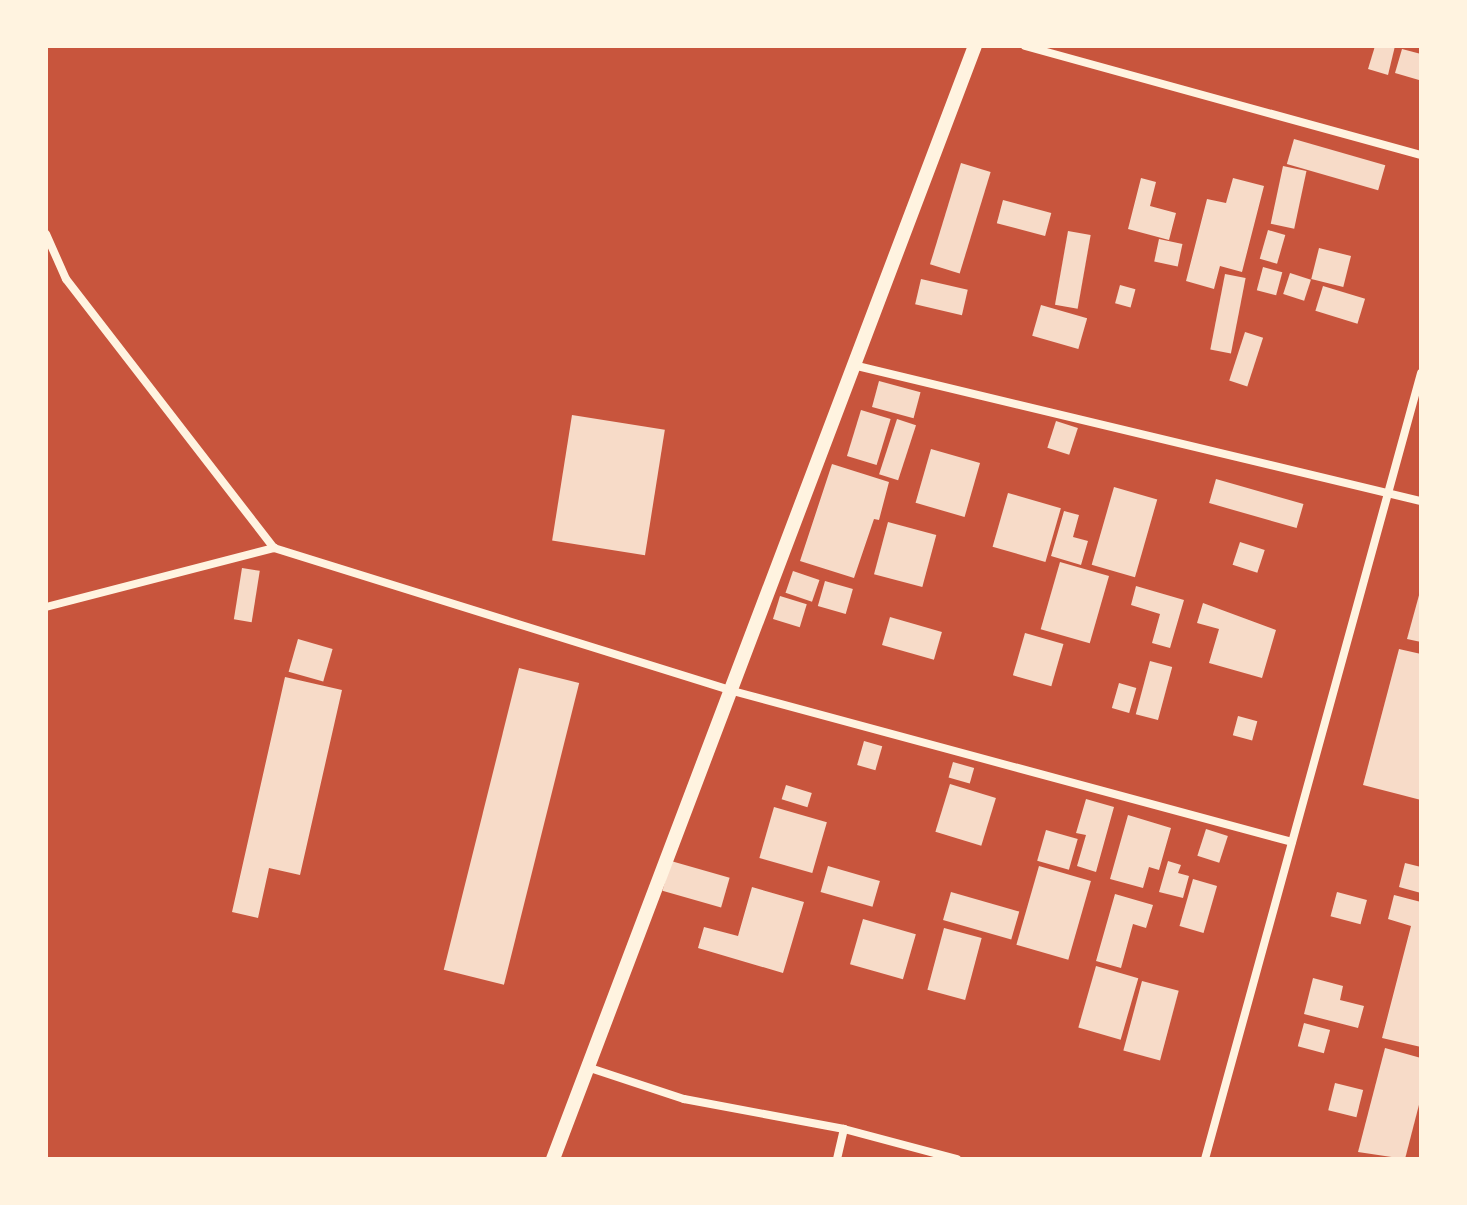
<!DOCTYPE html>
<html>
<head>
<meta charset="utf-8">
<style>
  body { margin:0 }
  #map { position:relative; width:1467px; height:1205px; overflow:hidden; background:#c8553d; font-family:Figtree,sans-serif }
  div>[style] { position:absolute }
  .building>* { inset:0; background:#f7dbc8; transform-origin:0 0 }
  .minor>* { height:8px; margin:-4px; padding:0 4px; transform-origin:4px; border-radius:4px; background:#fff3e0 }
  .tertiary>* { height:14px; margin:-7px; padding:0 7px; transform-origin:7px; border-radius:7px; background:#fff3e0 }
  span { translate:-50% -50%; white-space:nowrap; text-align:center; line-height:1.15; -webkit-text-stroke:8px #fff3e0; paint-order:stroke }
  .frame { position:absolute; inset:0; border:48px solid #fff3e0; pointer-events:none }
</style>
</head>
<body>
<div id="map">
  <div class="building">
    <i style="clip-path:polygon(1375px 46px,1395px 46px,1388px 75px,1368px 69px)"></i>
    <i style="clip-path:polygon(1402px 49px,1421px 54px,1419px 80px,1395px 73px)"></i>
    <i style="left:1294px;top:139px;width:95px;height:26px;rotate:16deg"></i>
    <i style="left:961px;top:163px;width:31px;height:106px;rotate:17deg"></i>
    <i style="left:1283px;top:166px;width:24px;height:59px;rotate:12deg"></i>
    <i style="clip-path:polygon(1141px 178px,1156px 182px,1150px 206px,1176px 213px,1169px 240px,1128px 229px)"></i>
    <i style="clip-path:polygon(1233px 178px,1264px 186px,1242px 272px,1220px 266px,1214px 289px,1186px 281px,1207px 199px,1226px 203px)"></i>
    <i style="left:1003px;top:200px;width:50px;height:24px;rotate:15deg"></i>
    <i style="left:1268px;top:230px;width:18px;height:30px;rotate:16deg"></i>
    <i style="left:1068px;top:231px;width:23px;height:75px;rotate:10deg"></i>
    <i style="left:1159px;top:239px;width:24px;height:23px;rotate:12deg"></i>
    <i style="left:1319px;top:248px;width:33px;height:32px;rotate:14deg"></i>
    <i style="left:1263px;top:267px;width:20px;height:24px;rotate:15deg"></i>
    <i style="left:1290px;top:273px;width:22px;height:22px;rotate:18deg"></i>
    <i style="left:1225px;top:274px;width:21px;height:77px;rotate:11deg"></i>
    <i style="left:921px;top:279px;width:48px;height:26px;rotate:13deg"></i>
    <i style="left:1120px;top:285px;width:16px;height:19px;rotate:15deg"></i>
    <i style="left:1323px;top:286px;width:44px;height:26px;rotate:17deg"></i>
    <i style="left:1041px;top:305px;width:48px;height:32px;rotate:16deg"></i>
    <i style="left:1245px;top:332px;width:19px;height:51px;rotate:18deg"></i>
    <i style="left:879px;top:381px;width:43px;height:27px;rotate:15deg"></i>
    <i style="left:861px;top:410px;width:31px;height:48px;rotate:17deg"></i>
    <i style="left:572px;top:415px;width:94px;height:127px;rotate:9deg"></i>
    <i style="left:897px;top:419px;width:20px;height:58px;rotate:18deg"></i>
    <i style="left:1056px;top:421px;width:23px;height:28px;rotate:18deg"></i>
    <i style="left:931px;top:449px;width:51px;height:56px;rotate:16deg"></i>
    <i style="clip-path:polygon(832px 464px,889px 482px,879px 520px,874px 519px,854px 578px,800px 561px)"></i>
    <i style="left:1216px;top:479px;width:91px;height:25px;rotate:16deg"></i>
    <i style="left:1114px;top:487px;width:45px;height:81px;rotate:16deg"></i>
    <i style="left:1008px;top:493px;width:55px;height:56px;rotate:16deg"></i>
    <i style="clip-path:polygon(1064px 511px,1079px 515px,1073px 537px,1088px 541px,1081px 565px,1051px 556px)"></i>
    <i style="left:888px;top:522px;width:50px;height:54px;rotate:15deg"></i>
    <i style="left:1240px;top:542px;width:26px;height:24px;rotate:18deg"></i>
    <i style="left:1060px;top:562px;width:51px;height:70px;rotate:16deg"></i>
    <i style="left:242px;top:568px;width:18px;height:52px;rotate:9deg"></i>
    <i style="left:793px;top:571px;width:28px;height:23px;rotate:19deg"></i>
    <i style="left:825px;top:581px;width:29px;height:26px;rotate:16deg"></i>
    <i style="clip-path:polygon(1136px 586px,1184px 600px,1170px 648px,1152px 643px,1160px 614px,1131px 605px)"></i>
    <i style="clip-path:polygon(1421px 588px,1421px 642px,1407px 639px)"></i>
    <i style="left:780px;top:596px;width:28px;height:24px;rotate:17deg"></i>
    <i style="clip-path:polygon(1203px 603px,1276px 630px,1262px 678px,1209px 663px,1219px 629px,1197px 623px)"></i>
    <i style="left:890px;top:617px;width:54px;height:29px;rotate:16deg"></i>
    <i style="left:1025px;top:633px;width:40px;height:44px;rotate:16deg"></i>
    <i style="left:298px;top:639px;width:36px;height:34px;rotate:16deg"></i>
    <i style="clip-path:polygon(1399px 649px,1421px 654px,1421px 800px,1363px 785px)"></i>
    <i style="left:1150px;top:661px;width:23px;height:55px;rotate:15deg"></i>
    <i style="left:519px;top:668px;width:62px;height:311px;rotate:14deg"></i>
    <i style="clip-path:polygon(285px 677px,342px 690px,300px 875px,269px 868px,258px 918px,232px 912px)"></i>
    <i style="left:1119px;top:683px;width:18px;height:26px;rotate:16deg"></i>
    <i style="left:1238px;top:716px;width:20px;height:20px;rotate:15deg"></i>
    <i style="left:864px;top:741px;width:19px;height:25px;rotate:16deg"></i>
    <i style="left:953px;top:762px;width:22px;height:16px;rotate:16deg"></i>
    <i style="left:950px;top:784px;width:48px;height:50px;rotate:17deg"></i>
    <i style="left:786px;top:785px;width:27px;height:15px;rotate:17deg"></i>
    <i style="clip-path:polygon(1086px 799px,1114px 807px,1096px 872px,1077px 866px,1086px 835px,1076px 833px)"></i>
    <i style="left:774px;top:807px;width:55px;height:53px;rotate:16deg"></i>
    <i style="clip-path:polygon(1128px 815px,1171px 828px,1159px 870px,1149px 867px,1143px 888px,1110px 879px)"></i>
    <i style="left:1206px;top:829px;width:23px;height:28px;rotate:18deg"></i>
    <i style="left:1046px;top:830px;width:33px;height:32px;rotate:16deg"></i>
    <i style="left:671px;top:861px;width:61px;height:31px;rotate:16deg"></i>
    <i style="clip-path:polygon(1168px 861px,1181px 865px,1178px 873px,1189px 876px,1183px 898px,1159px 892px)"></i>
    <i style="clip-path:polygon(1405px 863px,1421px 867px,1421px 893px,1399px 887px)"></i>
    <i style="left:828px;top:866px;width:54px;height:27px;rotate:16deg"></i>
    <i style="left:1039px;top:866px;width:54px;height:82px;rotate:16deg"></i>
    <i style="left:1193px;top:879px;width:25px;height:49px;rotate:16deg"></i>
    <i style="clip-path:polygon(752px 887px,804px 902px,783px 973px,698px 948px,704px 927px,738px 936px)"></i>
    <i style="left:951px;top:892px;width:71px;height:29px;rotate:16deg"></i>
    <i style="left:1337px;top:892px;width:31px;height:25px;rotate:15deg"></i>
    <i style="clip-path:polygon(1115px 894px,1153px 905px,1146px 928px,1133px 924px,1121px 968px,1096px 961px)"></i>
    <i style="clip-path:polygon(1394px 895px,1421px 902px,1421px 1047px,1382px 1038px,1411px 926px,1388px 919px)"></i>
    <i style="left:863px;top:919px;width:55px;height:47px;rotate:16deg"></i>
    <i style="left:944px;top:928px;width:39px;height:64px;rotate:15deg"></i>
    <i style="left:1096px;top:966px;width:44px;height:64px;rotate:16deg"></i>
    <i style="clip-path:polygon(1313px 978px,1343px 986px,1340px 1000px,1364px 1006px,1358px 1028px,1304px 1014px)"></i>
    <i style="left:1142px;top:981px;width:38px;height:72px;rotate:15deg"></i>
    <i style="left:1304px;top:1023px;width:27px;height:24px;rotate:15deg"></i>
    <i style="clip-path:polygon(1385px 1048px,1421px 1058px,1421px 1097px,1405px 1159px,1358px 1152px)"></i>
    <i style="left:1335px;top:1083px;width:29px;height:28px;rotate:14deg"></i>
  </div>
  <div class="minor">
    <i style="left:1025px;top:46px;width:411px;rotate:15.4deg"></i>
    <i style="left:46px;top:234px;width:49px;rotate:66deg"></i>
    <i style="left:66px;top:279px;width:340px;rotate:52.3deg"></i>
    <i style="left:274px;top:548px;width:477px;rotate:17.3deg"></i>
    <i style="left:729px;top:690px;width:583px;rotate:15.11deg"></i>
    <i style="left:853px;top:365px;width:584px;rotate:13.47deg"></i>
    <i style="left:46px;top:607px;width:236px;rotate:-14.5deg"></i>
    <i style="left:587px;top:1067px;width:102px;rotate:18.3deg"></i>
    <i style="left:684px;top:1099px;width:163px;rotate:10.6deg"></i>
    <i style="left:844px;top:1129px;width:117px;rotate:14.9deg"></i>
    <i style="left:837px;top:1159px;width:31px;rotate:-77deg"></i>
    <i style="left:1205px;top:1159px;width:815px;rotate:-74.63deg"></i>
  </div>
  <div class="tertiary">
    <i style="left:553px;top:1159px;width:1190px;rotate:-69.24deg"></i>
  </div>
  <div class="frame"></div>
</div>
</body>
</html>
